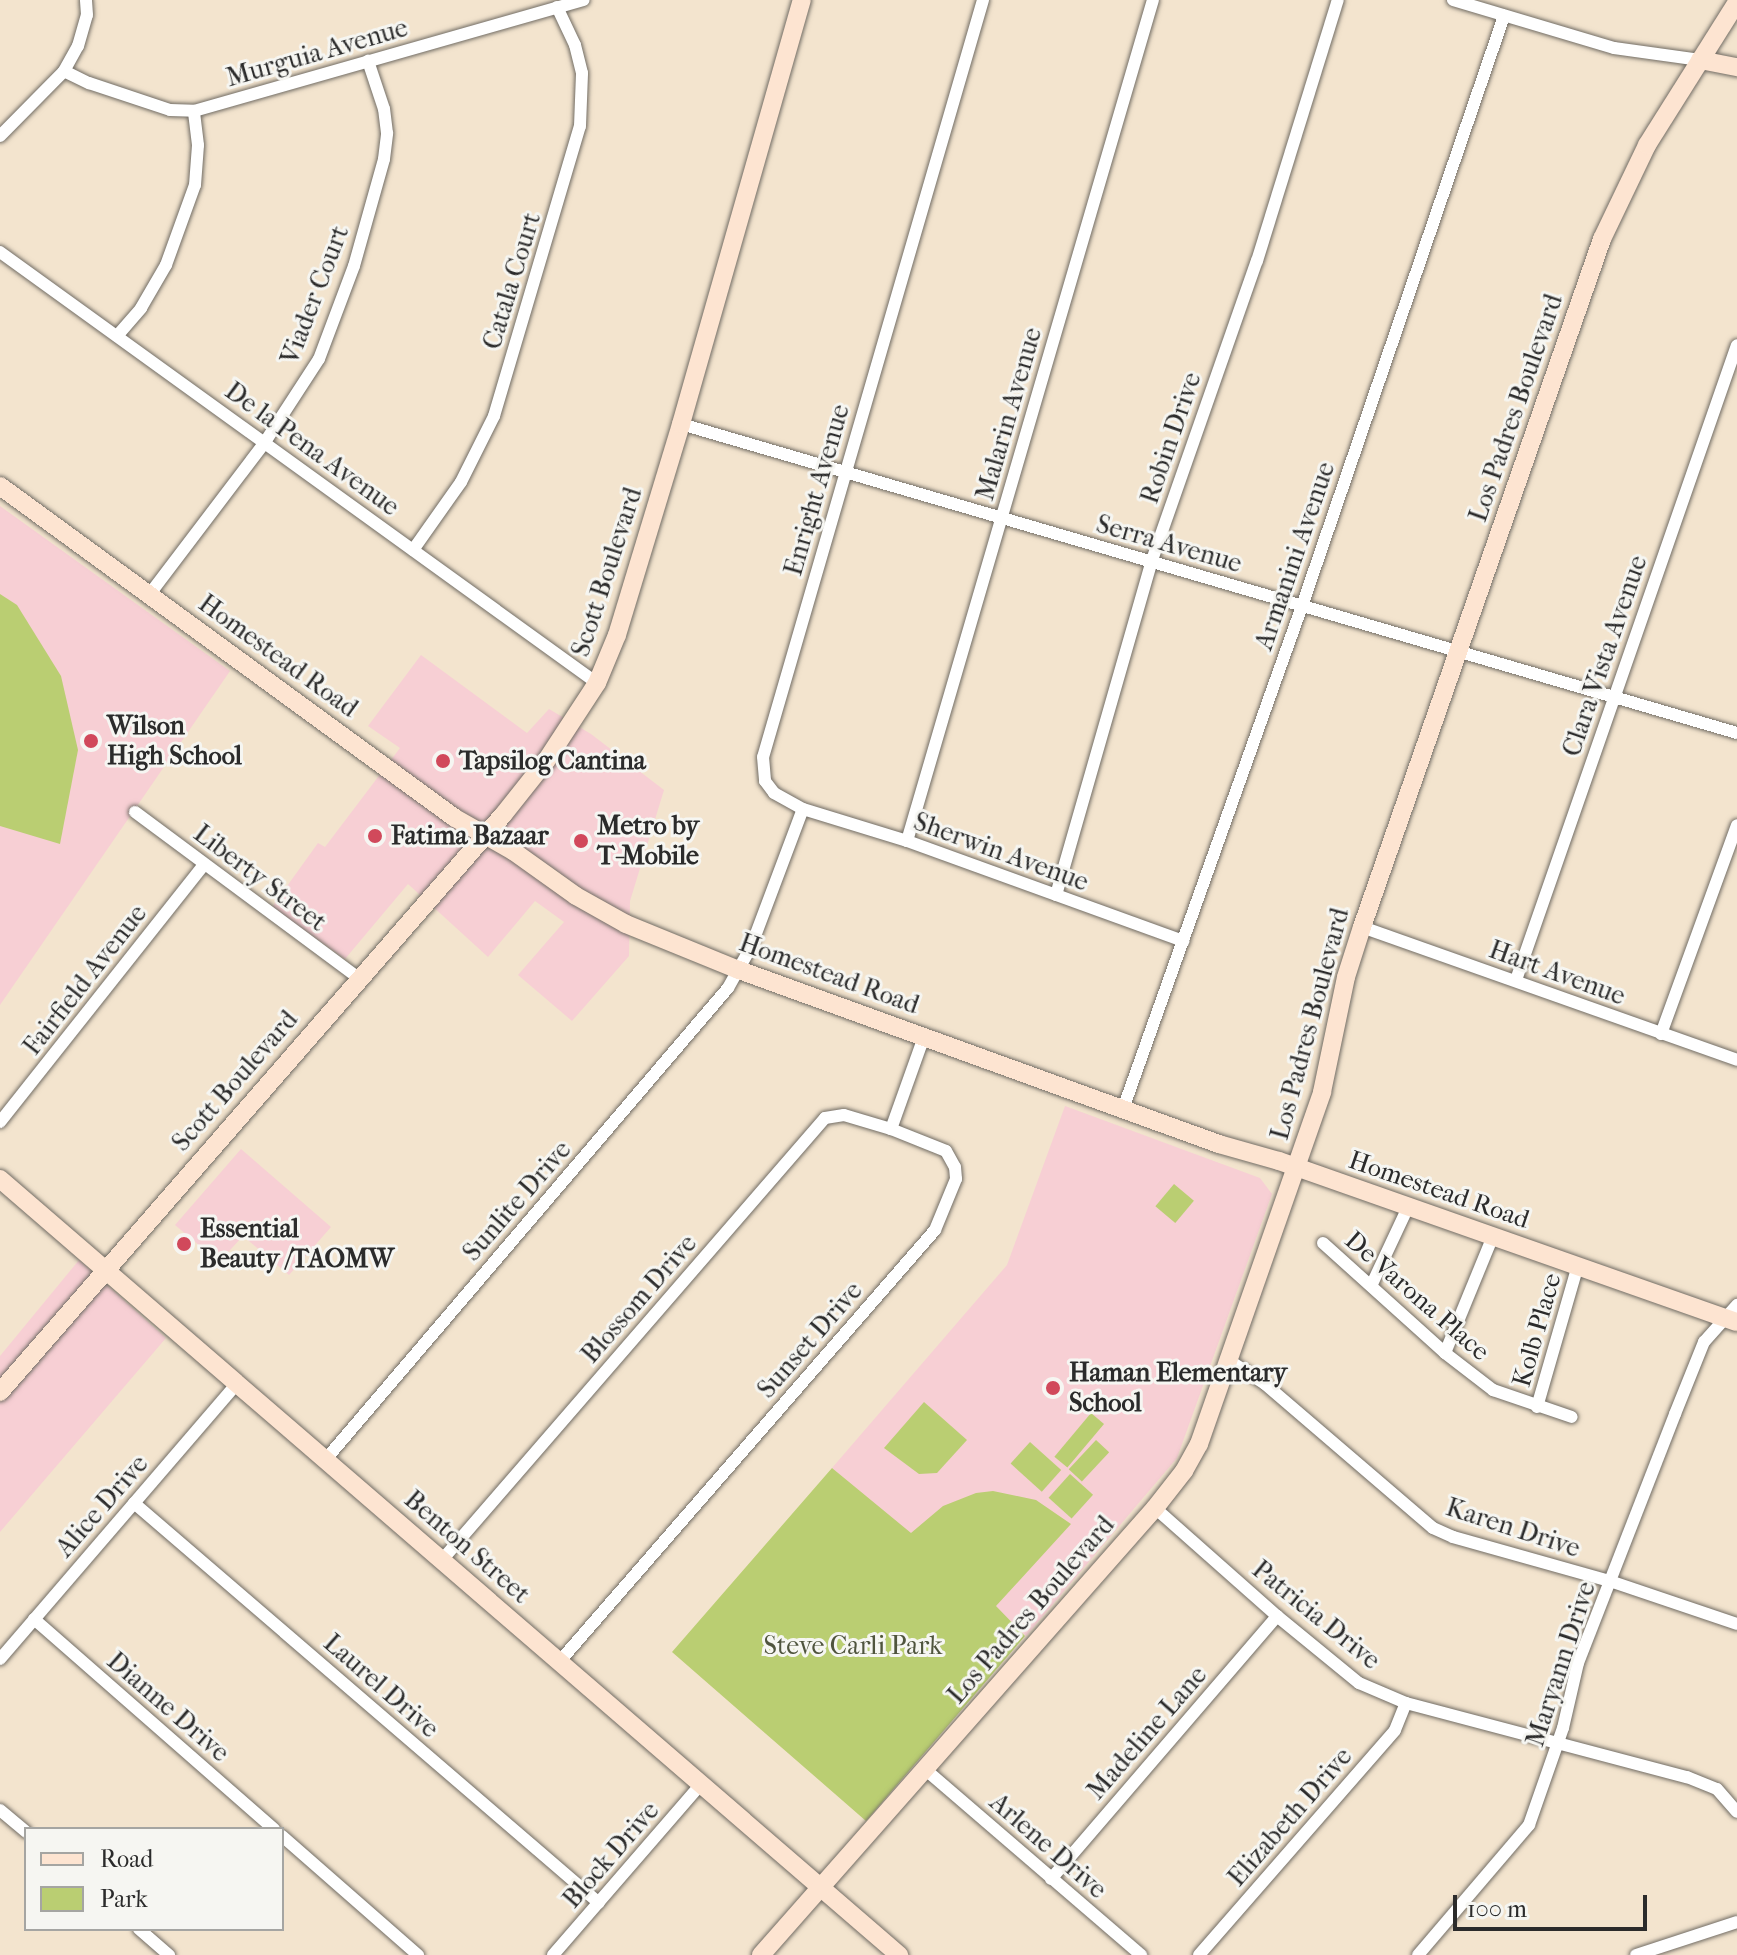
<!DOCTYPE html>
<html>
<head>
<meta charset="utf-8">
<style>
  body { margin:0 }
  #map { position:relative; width:1737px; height:1955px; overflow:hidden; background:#f3e4ce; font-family:"IM FELL French Canon",serif }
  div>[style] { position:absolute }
  .built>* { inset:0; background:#f7cfd4 }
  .green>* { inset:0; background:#bace72; transform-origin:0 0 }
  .roads { filter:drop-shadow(0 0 2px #716c64) drop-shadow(0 0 2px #716c64) }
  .street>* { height:12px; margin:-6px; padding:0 6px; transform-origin:6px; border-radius:6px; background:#fff }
  .secondary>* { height:18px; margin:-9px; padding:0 9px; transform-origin:9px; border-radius:9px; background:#fde4d1 }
  .dots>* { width:22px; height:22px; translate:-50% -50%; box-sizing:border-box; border:4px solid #f6f6f2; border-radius:50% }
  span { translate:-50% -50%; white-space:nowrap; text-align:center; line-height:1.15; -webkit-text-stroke:6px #f6f6f2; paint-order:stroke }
  .street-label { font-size:26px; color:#2b2b2b }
  .poi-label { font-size:26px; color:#2b2b2b; font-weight:700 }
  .left { translate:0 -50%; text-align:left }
  .park-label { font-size:26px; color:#4f543d }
  .legend { position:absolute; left:24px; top:1827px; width:260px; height:104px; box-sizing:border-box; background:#f6f6f2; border:2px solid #a5a5a2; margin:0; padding:10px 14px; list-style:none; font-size:24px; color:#2b2b2b }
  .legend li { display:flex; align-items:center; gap:16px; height:40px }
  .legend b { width:40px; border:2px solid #a5a5a2 }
  .scale { position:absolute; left:1453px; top:1895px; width:194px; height:36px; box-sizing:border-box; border:4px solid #2b2b2b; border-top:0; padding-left:10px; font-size:24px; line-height:28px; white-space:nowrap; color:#2b2b2b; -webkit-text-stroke:6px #f6f6f2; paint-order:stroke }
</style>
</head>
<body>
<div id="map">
  <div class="built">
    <i style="clip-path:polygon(0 506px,230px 671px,0 1005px)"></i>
    <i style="clip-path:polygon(421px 655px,527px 733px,549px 709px,591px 734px,664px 790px,630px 901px,629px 956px,572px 1021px,518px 975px,564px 922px,535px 901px,488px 957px,408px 884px,345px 959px,272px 907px,318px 843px,325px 847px,400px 748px,368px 726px)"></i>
    <i style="clip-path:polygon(1065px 1106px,1260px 1178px,1272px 1194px,1177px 1458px,1026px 1636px,832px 1468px,1007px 1265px)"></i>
    <i style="clip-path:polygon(241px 1149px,331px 1227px,289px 1275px,243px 1236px,219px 1262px,175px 1225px)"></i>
    <i style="clip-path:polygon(79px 1260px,166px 1338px,0 1532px,0 1356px)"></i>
  </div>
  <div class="green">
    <i style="clip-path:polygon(0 594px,17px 605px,61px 676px,78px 750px,60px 844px,0 826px)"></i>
    <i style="left:1174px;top:1184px;width:26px;height:29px;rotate:40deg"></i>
    <i style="clip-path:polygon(924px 1402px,967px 1440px,937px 1473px,919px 1474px,884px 1448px)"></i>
    <i style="left:1091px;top:1413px;width:17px;height:57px;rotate:40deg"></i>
    <i style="left:1096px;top:1440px;width:18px;height:40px;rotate:43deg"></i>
    <i style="left:1030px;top:1442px;width:42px;height:29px;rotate:42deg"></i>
    <i style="clip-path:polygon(832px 1468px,911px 1533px,943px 1506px,976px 1493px,993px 1491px,1036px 1500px,1071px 1524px,996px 1606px,1025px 1636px,866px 1821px,672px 1652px)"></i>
    <i style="left:1070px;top:1474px;width:31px;height:32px;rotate:42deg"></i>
  </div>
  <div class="roads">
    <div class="street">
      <i style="left:983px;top:0;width:788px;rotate:106.2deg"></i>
      <i style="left:763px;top:757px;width:24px;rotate:85deg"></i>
      <i style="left:765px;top:781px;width:15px;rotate:53deg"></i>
      <i style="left:774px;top:793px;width:33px;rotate:29deg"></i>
      <i style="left:803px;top:809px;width:109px;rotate:17.1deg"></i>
      <i style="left:907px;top:841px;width:294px;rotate:19.9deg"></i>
      <i style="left:1453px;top:0;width:168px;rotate:16.6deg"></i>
      <i style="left:1614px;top:48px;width:87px;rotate:7.9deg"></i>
      <i style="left:64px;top:71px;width:28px;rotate:26deg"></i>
      <i style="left:89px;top:83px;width:85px;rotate:18.4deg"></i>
      <i style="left:170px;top:110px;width:24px;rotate:2deg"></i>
      <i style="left:194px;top:111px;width:405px;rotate:-15.9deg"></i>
      <i style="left:0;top:136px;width:91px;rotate:-45.4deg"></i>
      <i style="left:64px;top:71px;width:29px;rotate:-61deg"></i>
      <i style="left:78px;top:46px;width:32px;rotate:-74deg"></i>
      <i style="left:87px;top:15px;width:15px;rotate:-94deg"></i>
      <i style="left:0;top:252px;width:736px;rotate:35.83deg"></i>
      <i style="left:117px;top:336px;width:37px;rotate:-49deg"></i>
      <i style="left:141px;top:308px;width:50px;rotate:-59.8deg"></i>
      <i style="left:166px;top:265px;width:85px;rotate:-70.1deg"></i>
      <i style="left:195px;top:185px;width:40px;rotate:-85.7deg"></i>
      <i style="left:198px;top:145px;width:34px;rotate:-97deg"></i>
      <i style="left:681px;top:424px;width:1100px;rotate:16.31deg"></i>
      <i style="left:413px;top:550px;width:83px;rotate:-54.8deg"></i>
      <i style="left:461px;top:482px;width:74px;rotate:-63.4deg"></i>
      <i style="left:494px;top:416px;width:302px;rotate:-73.5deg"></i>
      <i style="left:580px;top:126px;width:53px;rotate:-87.8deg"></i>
      <i style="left:582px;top:73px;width:29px;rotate:-104deg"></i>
      <i style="left:575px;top:45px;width:42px;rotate:-115.3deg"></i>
      <i style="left:149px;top:595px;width:192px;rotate:-52.8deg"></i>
      <i style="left:265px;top:442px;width:99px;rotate:-57deg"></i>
      <i style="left:319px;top:359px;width:99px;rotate:-69.4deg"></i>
      <i style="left:354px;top:266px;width:111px;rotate:-74.3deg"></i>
      <i style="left:384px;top:159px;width:26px;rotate:-83deg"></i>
      <i style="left:387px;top:133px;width:24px;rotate:-97deg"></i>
      <i style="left:384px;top:109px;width:51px;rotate:-108.4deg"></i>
      <i style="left:135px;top:812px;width:280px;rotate:36.6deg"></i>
      <i style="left:907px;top:841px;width:876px;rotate:-73.7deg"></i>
      <i style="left:1056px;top:895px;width:348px;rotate:-74deg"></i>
      <i style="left:1152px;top:560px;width:317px;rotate:-70.7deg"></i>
      <i style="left:1257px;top:261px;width:273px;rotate:-72.8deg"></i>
      <i style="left:1362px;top:927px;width:398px;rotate:19.5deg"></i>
      <i style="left:1516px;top:980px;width:672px;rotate:-70.81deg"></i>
      <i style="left:1661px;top:1034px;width:222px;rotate:-70deg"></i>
      <i style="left:1123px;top:1109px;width:534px;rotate:-70.41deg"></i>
      <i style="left:1302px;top:606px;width:624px;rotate:-71.1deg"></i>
      <i style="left:0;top:1122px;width:328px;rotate:-51.6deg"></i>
      <i style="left:891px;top:1129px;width:98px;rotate:-70.3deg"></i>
      <i style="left:1323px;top:1243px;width:164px;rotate:42deg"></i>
      <i style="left:1445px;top:1353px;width:61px;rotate:37.6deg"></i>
      <i style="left:1493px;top:1390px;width:83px;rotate:18.9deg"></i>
      <i style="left:1372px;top:1284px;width:85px;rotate:-64.9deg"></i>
      <i style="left:1445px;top:1353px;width:126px;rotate:-67.7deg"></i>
      <i style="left:1230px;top:1361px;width:42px;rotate:33.3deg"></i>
      <i style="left:1265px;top:1384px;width:221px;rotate:40.6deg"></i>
      <i style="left:1433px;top:1528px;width:22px;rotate:24deg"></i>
      <i style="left:1453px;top:1537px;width:163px;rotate:15.7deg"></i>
      <i style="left:1610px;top:1581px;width:134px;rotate:18.7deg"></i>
      <i style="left:1537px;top:1407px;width:148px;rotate:-73.9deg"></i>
      <i style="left:326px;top:1459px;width:619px;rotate:-49.52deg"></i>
      <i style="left:728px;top:988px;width:47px;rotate:-60.7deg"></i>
      <i style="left:751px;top:947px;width:147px;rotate:-69.4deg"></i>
      <i style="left:134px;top:1503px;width:613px;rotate:40.7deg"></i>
      <i style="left:1155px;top:1508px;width:163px;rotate:41.5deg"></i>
      <i style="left:1277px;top:1616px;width:106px;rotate:39.3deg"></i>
      <i style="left:1359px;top:1683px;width:51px;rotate:23.1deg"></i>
      <i style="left:1406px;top:1703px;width:291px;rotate:14.8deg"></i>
      <i style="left:1687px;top:1777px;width:32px;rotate:22deg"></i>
      <i style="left:1717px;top:1789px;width:30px;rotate:49deg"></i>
      <i style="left:442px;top:1560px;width:585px;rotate:-49.09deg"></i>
      <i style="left:825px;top:1118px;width:19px;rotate:-9deg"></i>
      <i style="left:844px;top:1115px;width:49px;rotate:16.6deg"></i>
      <i style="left:891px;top:1129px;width:59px;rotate:21.8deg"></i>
      <i style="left:946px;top:1151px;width:18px;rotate:61deg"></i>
      <i style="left:955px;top:1167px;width:12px;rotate:85deg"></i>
      <i style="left:956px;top:1179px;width:55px;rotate:112.4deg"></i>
      <i style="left:935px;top:1230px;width:571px;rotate:131.03deg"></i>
      <i style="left:34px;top:1619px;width:319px;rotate:41.2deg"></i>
      <i style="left:0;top:1659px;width:365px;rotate:-49.3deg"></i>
      <i style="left:926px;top:1770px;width:284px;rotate:40.7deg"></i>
      <i style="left:0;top:1810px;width:34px;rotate:40deg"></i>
      <i style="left:282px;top:1836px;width:181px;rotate:41.2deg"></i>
      <i style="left:1051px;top:1879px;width:347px;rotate:-49.3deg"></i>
      <i style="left:139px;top:1929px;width:40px;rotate:41deg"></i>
      <i style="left:553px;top:1955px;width:228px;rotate:-49.1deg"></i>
      <i style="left:1199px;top:1955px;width:298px;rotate:-48.9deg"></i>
      <i style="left:1395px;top:1730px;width:29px;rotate:-68deg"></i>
      <i style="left:1418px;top:1955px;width:171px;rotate:-49.5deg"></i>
      <i style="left:1529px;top:1825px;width:103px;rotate:-70.7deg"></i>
      <i style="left:1563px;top:1728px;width:67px;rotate:-77deg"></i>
      <i style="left:1578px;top:1663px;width:267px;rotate:-68.7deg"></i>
      <i style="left:1675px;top:1414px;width:78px;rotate:-68.1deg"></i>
      <i style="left:1704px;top:1342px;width:50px;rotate:-48.3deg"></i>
      <i style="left:1636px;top:1955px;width:106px;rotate:-18.1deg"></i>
    </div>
    <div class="secondary">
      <i style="left:1700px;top:60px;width:38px;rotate:11deg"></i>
      <i style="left:0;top:486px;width:563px;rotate:36.12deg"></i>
      <i style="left:455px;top:818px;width:67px;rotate:29.6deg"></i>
      <i style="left:513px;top:851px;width:77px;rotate:35.5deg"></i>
      <i style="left:576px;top:896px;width:57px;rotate:29.2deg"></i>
      <i style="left:626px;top:924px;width:122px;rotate:22.2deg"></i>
      <i style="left:739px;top:970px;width:511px;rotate:19.93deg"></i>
      <i style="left:1219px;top:1144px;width:62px;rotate:15.8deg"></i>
      <i style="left:1279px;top:1161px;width:485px;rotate:19.4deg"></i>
      <i style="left:0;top:1179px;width:1188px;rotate:40.8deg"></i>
      <i style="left:0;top:1392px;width:765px;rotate:-48.92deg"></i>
      <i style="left:503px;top:815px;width:69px;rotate:-51.5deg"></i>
      <i style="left:546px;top:761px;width:93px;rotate:-56.8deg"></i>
      <i style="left:597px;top:683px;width:52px;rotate:-67.4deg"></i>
      <i style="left:617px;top:635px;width:220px;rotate:-73.1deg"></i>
      <i style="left:681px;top:424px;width:441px;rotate:-74.1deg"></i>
      <i style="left:761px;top:1955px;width:596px;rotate:-48.61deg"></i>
      <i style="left:1155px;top:1508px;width:47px;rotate:-51.9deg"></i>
      <i style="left:1184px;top:1471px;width:31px;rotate:-61deg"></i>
      <i style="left:1199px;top:1444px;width:373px;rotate:-70.7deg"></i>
      <i style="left:1322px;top:1092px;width:117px;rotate:-78.2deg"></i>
      <i style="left:1346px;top:977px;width:52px;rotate:-72.3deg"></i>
      <i style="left:1362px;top:927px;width:729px;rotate:-70.77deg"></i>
      <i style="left:1602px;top:239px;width:104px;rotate:-64.4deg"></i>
      <i style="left:1647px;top:145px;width:169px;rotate:-57.8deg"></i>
    </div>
  </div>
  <div class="dots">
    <i style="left:91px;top:741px;background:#d1495b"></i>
    <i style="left:443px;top:761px;background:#d1495b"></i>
    <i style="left:375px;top:836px;background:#d1495b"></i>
    <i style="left:581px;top:841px;background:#d1495b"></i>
    <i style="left:184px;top:1244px;background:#d1495b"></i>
    <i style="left:1053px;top:1388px;background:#d1495b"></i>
  </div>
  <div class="street-label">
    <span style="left:317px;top:53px;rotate:-16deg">Murguia Avenue</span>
    <span style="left:512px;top:281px;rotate:-73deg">Catala Court</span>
    <span style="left:315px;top:295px;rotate:-69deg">Viader Court</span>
    <span style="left:1516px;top:408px;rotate:-71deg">Los Padres Boulevard</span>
    <span style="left:1009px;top:414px;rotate:-74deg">Malarin Avenue</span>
    <span style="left:1171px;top:438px;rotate:-71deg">Robin Drive</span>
    <span style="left:312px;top:449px;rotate:36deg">De la Pena Avenue</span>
    <span style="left:817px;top:490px;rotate:-74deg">Enright Avenue</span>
    <span style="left:1169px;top:544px;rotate:16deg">Serra Avenue</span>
    <span style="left:1295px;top:556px;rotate:-71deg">Armanini Avenue</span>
    <span style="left:607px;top:572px;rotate:-72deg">Scott Boulevard</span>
    <span style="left:278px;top:656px;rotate:36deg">Homestead Road</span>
    <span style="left:1605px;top:656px;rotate:-71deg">Clara Vista Avenue</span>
    <span style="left:1001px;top:852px;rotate:20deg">Sherwin Avenue</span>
    <span style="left:260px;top:878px;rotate:37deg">Liberty Street</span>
    <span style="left:1557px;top:973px;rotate:20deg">Hart Avenue</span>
    <span style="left:829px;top:974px;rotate:20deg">Homestead Road</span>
    <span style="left:85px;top:980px;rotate:-52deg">Fairfield Avenue</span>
    <span style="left:1310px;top:1024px;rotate:-75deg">Los Padres Boulevard</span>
    <span style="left:235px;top:1081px;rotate:-49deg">Scott Boulevard</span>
    <span style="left:1439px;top:1190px;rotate:19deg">Homestead Road</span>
    <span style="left:517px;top:1201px;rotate:-49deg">Sunlite Drive</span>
    <span style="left:1417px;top:1296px;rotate:41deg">De Varona Place</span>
    <span style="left:639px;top:1299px;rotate:-49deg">Blossom Drive</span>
    <span style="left:1537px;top:1330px;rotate:-74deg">Kolb Place</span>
    <span style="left:810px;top:1340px;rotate:-49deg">Sunset Drive</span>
    <span style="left:102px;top:1506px;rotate:-49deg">Alice Drive</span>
    <span style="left:1513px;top:1528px;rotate:18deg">Karen Drive</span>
    <span style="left:467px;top:1547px;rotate:41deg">Benton Street</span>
    <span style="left:1031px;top:1610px;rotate:-49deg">Los Padres Boulevard</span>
    <span style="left:1316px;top:1615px;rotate:39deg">Patricia Drive</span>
    <span style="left:1561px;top:1664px;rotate:-72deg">Maryann Drive</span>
    <span style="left:381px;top:1686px;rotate:41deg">Laurel Drive</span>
    <span style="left:168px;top:1707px;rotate:41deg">Dianne Drive</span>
    <span style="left:1147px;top:1733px;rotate:-49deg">Madeline Lane</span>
    <span style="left:1290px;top:1817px;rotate:-49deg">Elizabeth Drive</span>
    <span style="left:1048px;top:1846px;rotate:41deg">Arlene Drive</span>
    <span style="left:611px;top:1855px;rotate:-49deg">Block Drive</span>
  </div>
  <div class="poi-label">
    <span class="left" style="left:107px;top:741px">Wilson<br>High School</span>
    <span class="left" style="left:459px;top:761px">Tapsilog Cantina</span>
    <span class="left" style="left:597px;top:841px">Metro by<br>T-Mobile</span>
    <span class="left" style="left:391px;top:836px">Fatima Bazaar</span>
    <span class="left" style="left:200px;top:1244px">Essential<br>Beauty /TAOMW</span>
    <span class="left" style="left:1069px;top:1388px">Haman Elementary<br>School</span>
  </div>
  <div class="park-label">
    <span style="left:853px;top:1646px">Steve Carli Park</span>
  </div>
  <ul class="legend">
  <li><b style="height:10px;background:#fde4d1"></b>Road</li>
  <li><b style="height:22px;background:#bace72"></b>Park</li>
  </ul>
  <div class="scale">100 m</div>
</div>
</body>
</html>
